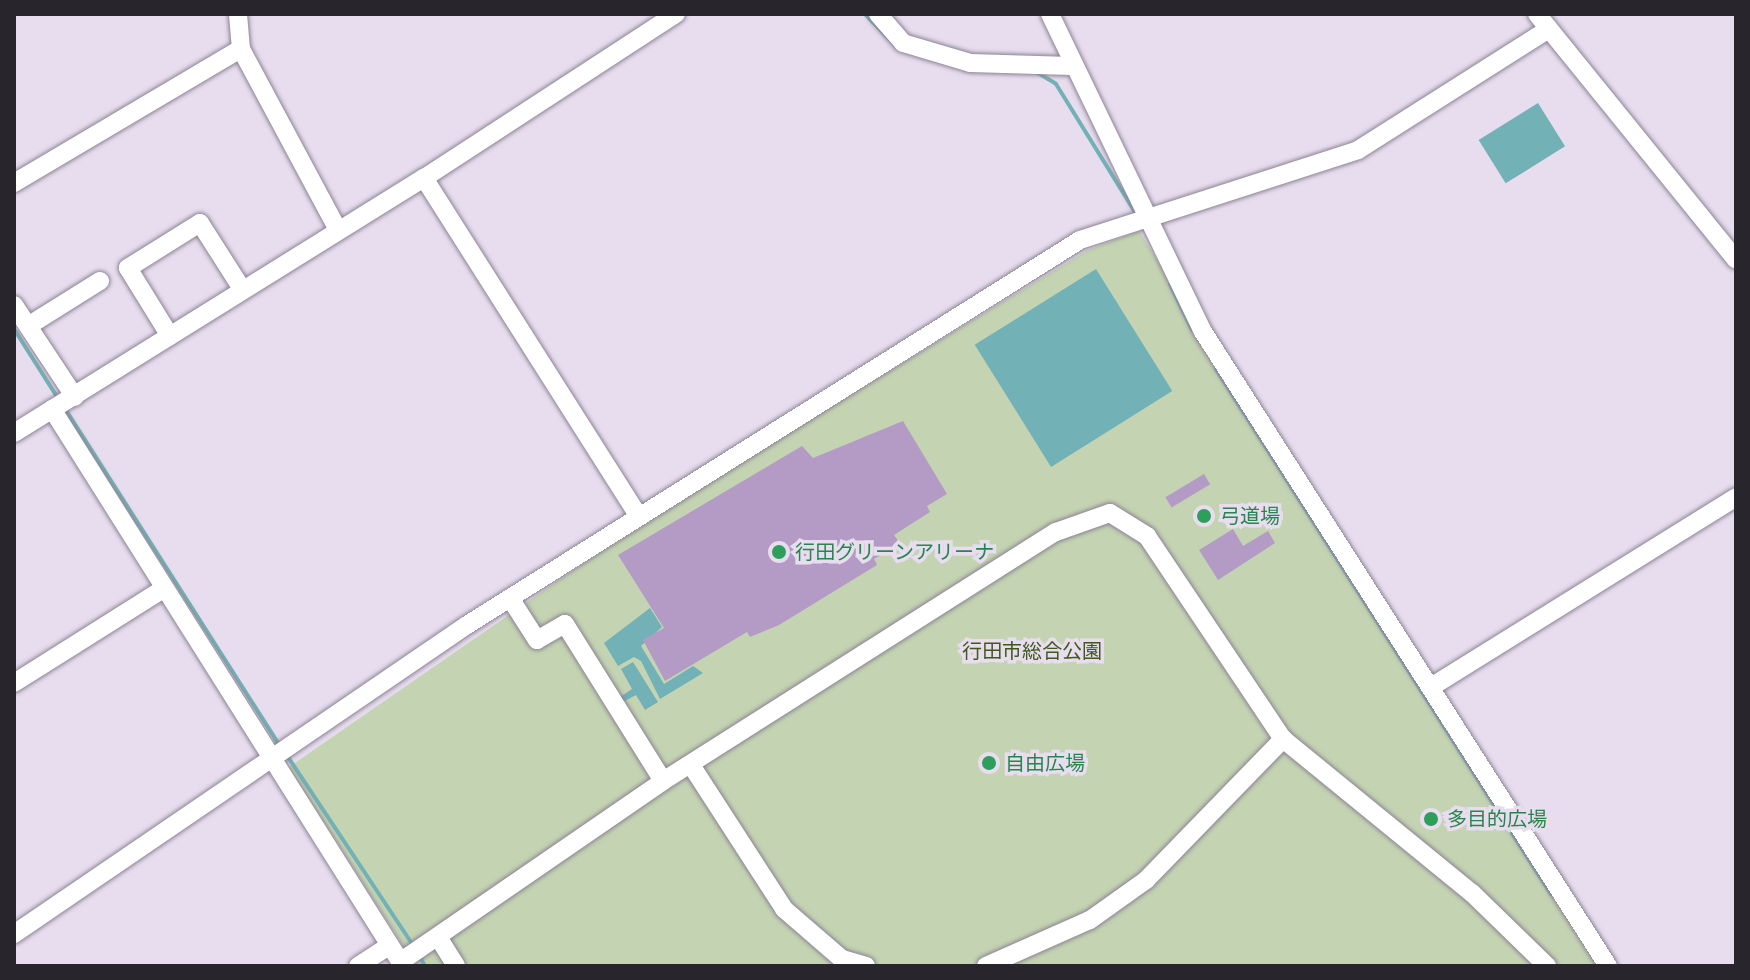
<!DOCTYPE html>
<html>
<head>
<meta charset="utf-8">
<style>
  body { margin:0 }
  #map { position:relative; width:1750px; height:980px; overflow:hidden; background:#e7ddef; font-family:Roboto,"Noto Sans JP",sans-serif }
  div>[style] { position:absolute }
  .green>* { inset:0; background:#c4d4b2 }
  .water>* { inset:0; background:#72b1b6; transform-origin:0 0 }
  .stream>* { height:4px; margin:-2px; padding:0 2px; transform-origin:2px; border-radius:2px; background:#72b1b6 }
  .building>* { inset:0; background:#b39bc5; transform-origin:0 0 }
  .roads { filter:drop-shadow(0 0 2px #8c8393) drop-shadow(0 0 2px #8c8393) }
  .minor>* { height:18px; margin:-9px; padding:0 9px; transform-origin:9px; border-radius:9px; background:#fff }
  .dots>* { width:22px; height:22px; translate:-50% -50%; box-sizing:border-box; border:4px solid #e7ddef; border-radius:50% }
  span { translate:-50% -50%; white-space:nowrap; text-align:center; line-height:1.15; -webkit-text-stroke:7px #e7ddef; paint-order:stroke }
  .leisure-label { font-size:20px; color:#27864d }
  .left { translate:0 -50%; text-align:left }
  .park-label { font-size:20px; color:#415a1a }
  .frame { position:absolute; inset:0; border:16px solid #29252c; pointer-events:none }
</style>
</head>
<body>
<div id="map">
  <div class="green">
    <i style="clip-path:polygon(1139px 231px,1599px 966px,416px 966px,289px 767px,642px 523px,1088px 250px)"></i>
  </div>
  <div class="water">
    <i style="left:1538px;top:103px;width:51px;height:70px;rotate:58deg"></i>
    <i style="left:1096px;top:269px;width:144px;height:143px;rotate:58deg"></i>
    <i style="clip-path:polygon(650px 608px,662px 627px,641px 646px,664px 684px,693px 666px,703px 673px,660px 699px,641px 661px,634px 657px,618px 666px,604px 643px)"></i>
    <i style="clip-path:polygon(633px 662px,658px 702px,645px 710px,636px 695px,623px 702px,620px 697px,632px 689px,621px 669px)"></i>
  </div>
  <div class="stream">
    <i style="left:865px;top:14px;width:45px;rotate:45.9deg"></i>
    <i style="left:1038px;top:73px;width:21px;rotate:31deg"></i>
    <i style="left:1056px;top:84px;width:150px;rotate:58.3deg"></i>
    <i style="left:1170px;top:284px;width:51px;rotate:64.4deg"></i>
    <i style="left:14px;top:329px;width:84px;rotate:57.6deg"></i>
    <i style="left:1216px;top:369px;width:623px;rotate:57.46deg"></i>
    <i style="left:64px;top:407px;width:403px;rotate:57.5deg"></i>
    <i style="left:286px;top:754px;width:232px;rotate:56.4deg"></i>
    <i style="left:418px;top:954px;width:14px;rotate:60deg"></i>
  </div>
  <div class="building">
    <i style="clip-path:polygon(903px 421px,947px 494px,927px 506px,930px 512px,894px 535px,900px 543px,874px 559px,877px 565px,779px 625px,750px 637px,747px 632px,665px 681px,643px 640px,664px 628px,618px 555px,802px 446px,813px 458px)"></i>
    <i style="left:1204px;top:474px;width:12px;height:45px;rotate:59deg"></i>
    <i style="clip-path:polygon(1233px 529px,1243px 546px,1268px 531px,1275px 543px,1218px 580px,1199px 550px)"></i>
  </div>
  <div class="roads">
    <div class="minor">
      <i style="left:878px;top:14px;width:38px;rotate:49deg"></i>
      <i style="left:903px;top:43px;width:70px;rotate:16.6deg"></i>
      <i style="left:970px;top:63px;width:101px;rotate:1.7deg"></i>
      <i style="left:1050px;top:14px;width:351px;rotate:64.3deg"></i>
      <i style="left:1202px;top:330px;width:755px;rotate:57.45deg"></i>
      <i style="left:1537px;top:14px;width:316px;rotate:51deg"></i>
      <i style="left:241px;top:49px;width:203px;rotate:61.8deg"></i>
      <i style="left:424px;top:178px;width:301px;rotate:-33.1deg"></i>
      <i style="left:14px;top:183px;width:264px;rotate:-30.6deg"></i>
      <i style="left:241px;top:49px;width:35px;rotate:-95deg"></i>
      <i style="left:14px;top:305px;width:110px;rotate:56.5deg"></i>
      <i style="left:28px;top:326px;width:85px;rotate:-32deg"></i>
      <i style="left:170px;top:336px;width:80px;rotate:-121.7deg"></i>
      <i style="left:128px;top:268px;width:85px;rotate:-32deg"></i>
      <i style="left:200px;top:223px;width:78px;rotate:57.5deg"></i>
      <i style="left:52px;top:409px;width:658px;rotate:57.78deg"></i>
      <i style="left:14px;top:433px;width:483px;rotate:-31.9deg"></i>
      <i style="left:424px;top:178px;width:401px;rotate:57.6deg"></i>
      <i style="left:510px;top:598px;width:50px;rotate:57.3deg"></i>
      <i style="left:537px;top:640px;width:32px;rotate:-30deg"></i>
      <i style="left:565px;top:624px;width:185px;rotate:58deg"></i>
      <i style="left:14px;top:683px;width:176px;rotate:-32.2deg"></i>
      <i style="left:1431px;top:687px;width:359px;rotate:-31.9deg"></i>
      <i style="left:691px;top:765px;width:171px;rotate:57.1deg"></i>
      <i style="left:784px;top:909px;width:77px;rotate:40.8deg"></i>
      <i style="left:842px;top:959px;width:25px;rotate:16deg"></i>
      <i style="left:14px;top:934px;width:548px;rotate:-34.3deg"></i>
      <i style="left:467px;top:625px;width:724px;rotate:-32.13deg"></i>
      <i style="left:1080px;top:240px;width:292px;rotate:-17.9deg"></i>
      <i style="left:1358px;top:150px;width:226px;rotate:-32.4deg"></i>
      <i style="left:438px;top:937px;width:34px;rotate:58deg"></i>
      <i style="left:400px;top:962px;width:319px;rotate:-34.5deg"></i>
      <i style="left:663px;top:781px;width:465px;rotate:-32.4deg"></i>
      <i style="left:1056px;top:532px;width:57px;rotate:-19.4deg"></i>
      <i style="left:1110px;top:513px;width:44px;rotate:31.9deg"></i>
      <i style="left:1147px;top:536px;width:244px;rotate:56.2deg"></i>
      <i style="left:1283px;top:739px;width:244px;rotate:39.2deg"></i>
      <i style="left:1472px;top:893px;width:105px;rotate:44.2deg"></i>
      <i style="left:358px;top:966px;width:38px;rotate:-33deg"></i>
      <i style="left:986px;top:966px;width:114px;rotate:-23.9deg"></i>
      <i style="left:1090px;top:920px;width:69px;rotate:-35.5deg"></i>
      <i style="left:1146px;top:880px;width:197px;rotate:-45.8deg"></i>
    </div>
  </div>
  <div class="dots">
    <i style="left:1204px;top:516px;background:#2e9e5b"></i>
    <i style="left:779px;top:552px;background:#2e9e5b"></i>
    <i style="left:989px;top:763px;background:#2e9e5b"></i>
    <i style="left:1431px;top:819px;background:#2e9e5b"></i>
  </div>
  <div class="leisure-label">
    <span class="left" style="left:1220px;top:516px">弓道場</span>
    <span class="left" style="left:795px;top:552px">行田グリーンアリーナ</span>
    <span class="left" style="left:1005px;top:763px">自由広場</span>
    <span class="left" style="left:1447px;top:819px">多目的広場</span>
  </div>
  <div class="park-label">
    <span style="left:1032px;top:651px">行田市総合公園</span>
  </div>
  <div class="frame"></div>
</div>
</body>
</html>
